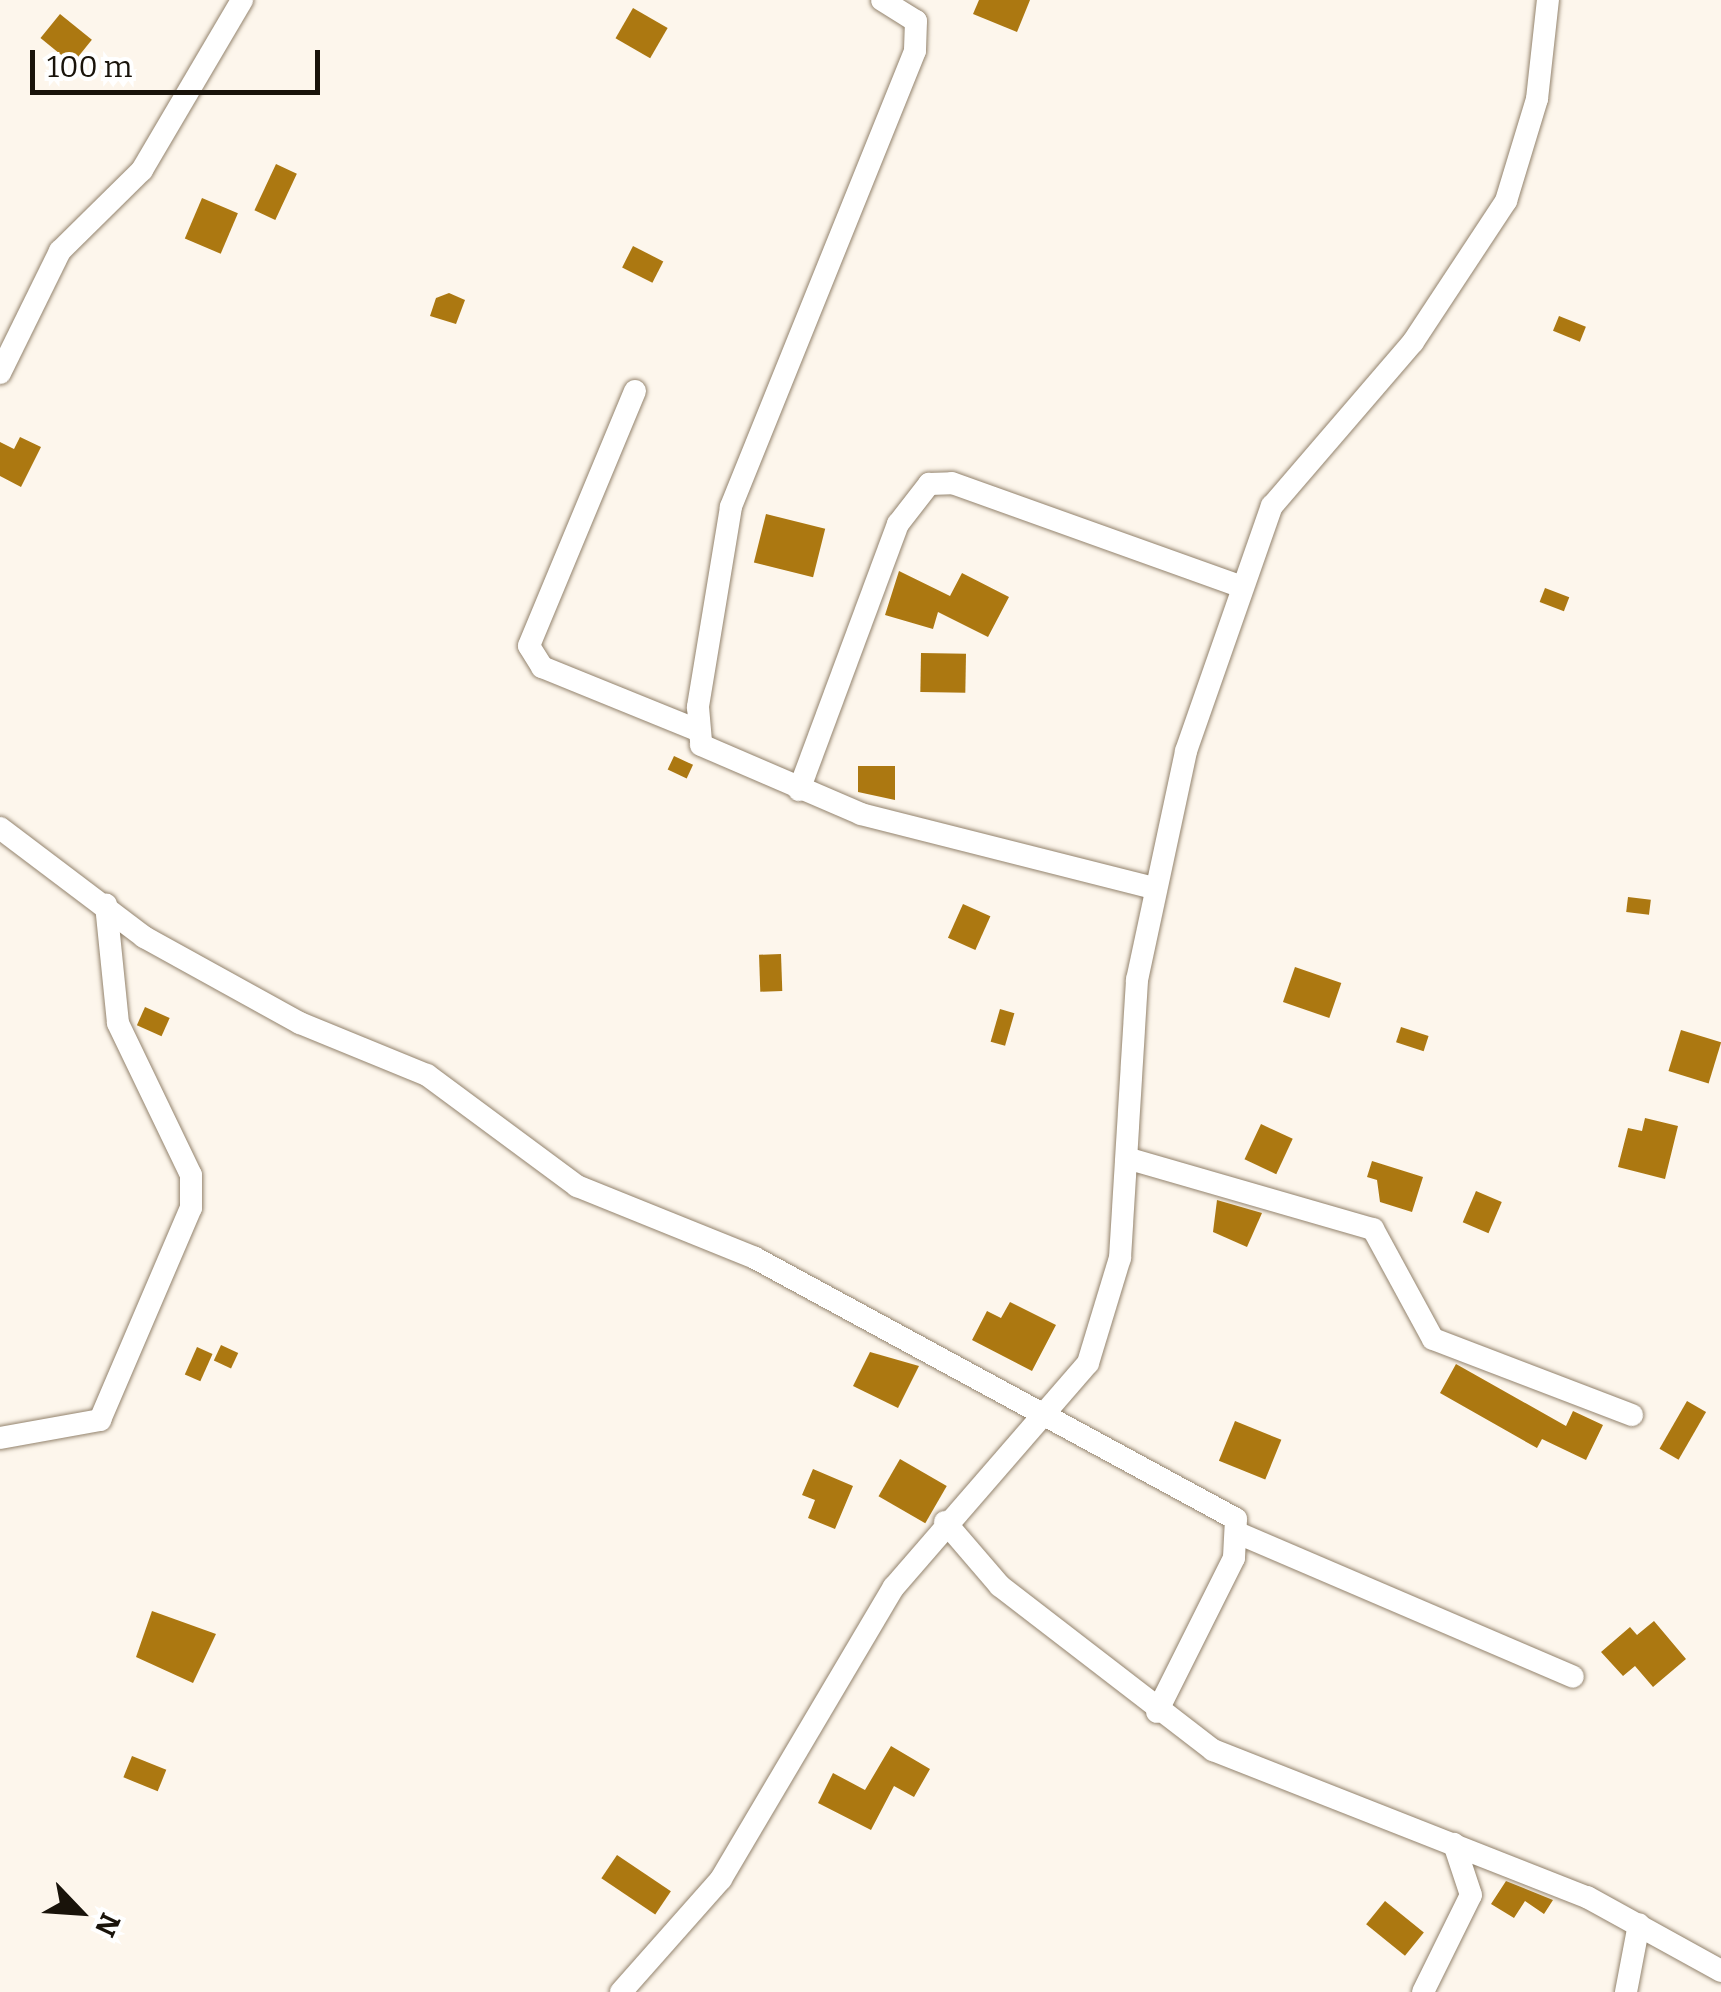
<!DOCTYPE html>
<html>
<head>
<meta charset="utf-8">
<style>
  body { margin:0 }
  #map { position:relative; width:1721px; height:1992px; overflow:hidden; background:#fdf6ec; font-family:Bitter,serif }
  div>[style] { position:absolute }
  .building>* { inset:0; background:#ac7811; transform-origin:0 0 }
  .roads { filter:drop-shadow(0 0 2px #93836d) drop-shadow(0 0 2px #93836d) }
  .minor>* { height:22px; margin:-11px; padding:0 11px; transform-origin:11px; border-radius:11px; background:#fff }
  span { translate:-50% -50%; white-space:nowrap; text-align:center; line-height:1.15; -webkit-text-stroke:10px #fff; paint-order:stroke }
  .north { position:absolute; left:30px; top:1862px; width:100px; height:100px; -webkit-text-stroke:8px #fff; paint-order:stroke; rotate:115deg; font-size:28px; font-weight:700; line-height:40px; text-align:center; color:#19130a }
  .north::after { content:''; display:block; margin:auto; width:35px; height:45px; background:#19130a; clip-path:polygon(50% 0,100% 100%,50% 72%,0 100%) }
  .scale { position:absolute; left:30px; top:50px; width:290px; height:45px; box-sizing:border-box; border:5px solid #19130a; border-top:0; padding-left:12px; font-size:30px; line-height:35px; white-space:nowrap; color:#19130a; -webkit-text-stroke:8px #fff; paint-order:stroke }
</style>
</head>
<body>
<div id="map">
  <div class="building">
    <i style="clip-path:polygon(979px 0,1030px 0,1017px 32px,973px 14px)"></i>
    <i style="left:633px;top:8px;width:40px;height:35px;rotate:30deg"></i>
    <i style="left:60px;top:14px;width:41px;height:31px;rotate:39deg"></i>
    <i style="left:276px;top:164px;width:23px;height:51px;rotate:25deg"></i>
    <i style="left:202px;top:198px;width:39px;height:44px;rotate:23deg"></i>
    <i style="left:633px;top:246px;width:34px;height:24px;rotate:27deg"></i>
    <i style="clip-path:polygon(449px 293px,465px 300px,456px 324px,430px 316px,436px 298px)"></i>
    <i style="left:1559px;top:316px;width:29px;height:16px;rotate:22deg"></i>
    <i style="clip-path:polygon(20px 437px,41px 447px,21px 487px,0 476px,0 442px,14px 449px)"></i>
    <i style="left:766px;top:514px;width:61px;height:50px;rotate:14deg"></i>
    <i style="clip-path:polygon(899px 571px,950px 596px,962px 573px,1009px 597px,988px 637px,938px 612px,933px 629px,885px 615px)"></i>
    <i style="left:1545px;top:588px;width:26px;height:15px;rotate:21deg"></i>
    <i style="left:921px;top:653px;width:45px;height:39px;rotate:1deg"></i>
    <i style="left:674px;top:756px;width:21px;height:15px;rotate:25deg"></i>
    <i style="clip-path:polygon(858px 766px,895px 766px,895px 800px,858px 792px)"></i>
    <i style="left:1628px;top:897px;width:23px;height:15px;rotate:7deg"></i>
    <i style="left:963px;top:904px;width:30px;height:37px;rotate:24deg"></i>
    <i style="left:781px;top:954px;width:37px;height:22px;rotate:88deg"></i>
    <i style="left:1295px;top:967px;width:49px;height:37px;rotate:19deg"></i>
    <i style="left:145px;top:1007px;width:27px;height:20px;rotate:24deg"></i>
    <i style="left:1000px;top:1009px;width:15px;height:34px;rotate:16deg"></i>
    <i style="left:1401px;top:1027px;width:29px;height:16px;rotate:18deg"></i>
    <i style="left:1681px;top:1030px;width:42px;height:43px;rotate:17deg"></i>
    <i style="clip-path:polygon(1645px 1118px,1678px 1126px,1665px 1179px,1618px 1167px,1628px 1128px,1642px 1131px)"></i>
    <i style="left:1261px;top:1124px;width:35px;height:39px;rotate:25deg"></i>
    <i style="clip-path:polygon(1372px 1161px,1423px 1177px,1412px 1212px,1380px 1202px,1377px 1180px,1367px 1177px)"></i>
    <i style="left:1476px;top:1191px;width:28px;height:34px;rotate:23deg"></i>
    <i style="clip-path:polygon(1217px 1200px,1262px 1213px,1247px 1247px,1213px 1232px)"></i>
    <i style="clip-path:polygon(1010px 1302px,1056px 1325px,1032px 1371px,972px 1340px,987px 1311px,1001px 1318px)"></i>
    <i style="left:221px;top:1345px;width:19px;height:17px;rotate:25deg"></i>
    <i style="left:197px;top:1347px;width:17px;height:30px;rotate:24deg"></i>
    <i style="clip-path:polygon(870px 1352px,919px 1366px,898px 1408px,853px 1386px)"></i>
    <i style="clip-path:polygon(1456px 1364px,1566px 1426px,1573px 1411px,1603px 1425px,1586px 1460px,1542px 1439px,1537px 1448px,1440px 1393px)"></i>
    <i style="left:1687px;top:1401px;width:22px;height:55px;rotate:30deg"></i>
    <i style="left:1235px;top:1421px;width:50px;height:43px;rotate:22deg"></i>
    <i style="left:900px;top:1459px;width:54px;height:43px;rotate:30deg"></i>
    <i style="clip-path:polygon(813px 1469px,853px 1486px,835px 1529px,808px 1518px,815px 1500px,802px 1495px)"></i>
    <i style="clip-path:polygon(152px 1611px,216px 1634px,193px 1683px,136px 1657px)"></i>
    <i style="clip-path:polygon(1654px 1621px,1686px 1659px,1653px 1687px,1635px 1666px,1623px 1676px,1601px 1652px,1630px 1627px,1637px 1635px)"></i>
    <i style="clip-path:polygon(891px 1746px,930px 1769px,914px 1797px,894px 1786px,871px 1830px,818px 1803px,833px 1773px,865px 1790px)"></i>
    <i style="left:132px;top:1756px;width:37px;height:23px;rotate:22deg"></i>
    <i style="left:617px;top:1855px;width:65px;height:28px;rotate:34deg"></i>
    <i style="clip-path:polygon(1506px 1881px,1553px 1900px,1544px 1914px,1525px 1901px,1514px 1918px,1491px 1904px)"></i>
    <i style="left:1385px;top:1901px;width:50px;height:30px;rotate:39deg"></i>
  </div>
  <div class="roads">
    <div class="minor">
      <i style="left:882px;top:0;width:40px;rotate:32deg"></i>
      <i style="left:916px;top:21px;width:30px;rotate:92deg"></i>
      <i style="left:915px;top:51px;width:492px;rotate:112deg"></i>
      <i style="left:731px;top:507px;width:203px;rotate:99.4deg"></i>
      <i style="left:698px;top:707px;width:38px;rotate:85deg"></i>
      <i style="left:701px;top:745px;width:174px;rotate:23.3deg"></i>
      <i style="left:861px;top:814px;width:302px;rotate:14.2deg"></i>
      <i style="left:0;top:373px;width:136px;rotate:-63.8deg"></i>
      <i style="left:60px;top:251px;width:115px;rotate:-44.6deg"></i>
      <i style="left:142px;top:170px;width:197px;rotate:-59.5deg"></i>
      <i style="left:635px;top:391px;width:276px;rotate:112.6deg"></i>
      <i style="left:529px;top:646px;width:25px;rotate:58deg"></i>
      <i style="left:542px;top:667px;width:167px;rotate:22.1deg"></i>
      <i style="left:799px;top:790px;width:284px;rotate:-69.6deg"></i>
      <i style="left:898px;top:524px;width:51px;rotate:-52.2deg"></i>
      <i style="left:929px;top:484px;width:23px;rotate:-2deg"></i>
      <i style="left:952px;top:483px;width:308px;rotate:19.7deg"></i>
      <i style="left:0;top:828px;width:181px;rotate:37.1deg"></i>
      <i style="left:144px;top:937px;width:178px;rotate:28.9deg"></i>
      <i style="left:300px;top:1023px;width:137px;rotate:22.3deg"></i>
      <i style="left:427px;top:1075px;width:187px;rotate:36.5deg"></i>
      <i style="left:577px;top:1186px;width:192px;rotate:22deg"></i>
      <i style="left:755px;top:1258px;width:547px;rotate:28.49deg"></i>
      <i style="left:1236px;top:1519px;width:39px;rotate:93deg"></i>
      <i style="left:1234px;top:1558px;width:172px;rotate:116.6deg"></i>
      <i style="left:1130px;top:1159px;width:253px;rotate:16.1deg"></i>
      <i style="left:1373px;top:1229px;width:125px;rotate:61.4deg"></i>
      <i style="left:1433px;top:1339px;width:213px;rotate:20.9deg"></i>
      <i style="left:0;top:1438px;width:102px;rotate:-10.2deg"></i>
      <i style="left:100px;top:1420px;width:231px;rotate:-66.8deg"></i>
      <i style="left:191px;top:1208px;width:33px;rotate:-90deg"></i>
      <i style="left:191px;top:1175px;width:169px;rotate:-115.7deg"></i>
      <i style="left:118px;top:1023px;width:119px;rotate:-95.8deg"></i>
      <i style="left:945px;top:1522px;width:84px;rotate:49.3deg"></i>
      <i style="left:1000px;top:1586px;width:269px;rotate:37.6deg"></i>
      <i style="left:1213px;top:1750px;width:402px;rotate:21.5deg"></i>
      <i style="left:1587px;top:1897px;width:153px;rotate:28.9deg"></i>
      <i style="left:1240px;top:1534px;width:362px;rotate:23.2deg"></i>
      <i style="left:621px;top:1992px;width:151px;rotate:-48.5deg"></i>
      <i style="left:721px;top:1879px;width:339px;rotate:-59.4deg"></i>
      <i style="left:894px;top:1587px;width:296px;rotate:-49.1deg"></i>
      <i style="left:1088px;top:1363px;width:110px;rotate:-73.1deg"></i>
      <i style="left:1120px;top:1258px;width:279px;rotate:-86.5deg"></i>
      <i style="left:1137px;top:980px;width:234px;rotate:-77.9deg"></i>
      <i style="left:1186px;top:751px;width:260px;rotate:-70.7deg"></i>
      <i style="left:1272px;top:506px;width:216px;rotate:-49.3deg"></i>
      <i style="left:1413px;top:342px;width:169px;rotate:-56.6deg"></i>
      <i style="left:1506px;top:201px;width:107px;rotate:-73.1deg"></i>
      <i style="left:1537px;top:99px;width:100px;rotate:-83.7deg"></i>
      <i style="left:1423px;top:1992px;width:108px;rotate:-63.7deg"></i>
      <i style="left:1471px;top:1895px;width:54px;rotate:-108.4deg"></i>
      <i style="left:1626px;top:1992px;width:69px;rotate:-79.2deg"></i>
    </div>
  </div>
  <div class="north">N</div>
  <div class="scale">100 m</div>
</div>
</body>
</html>
